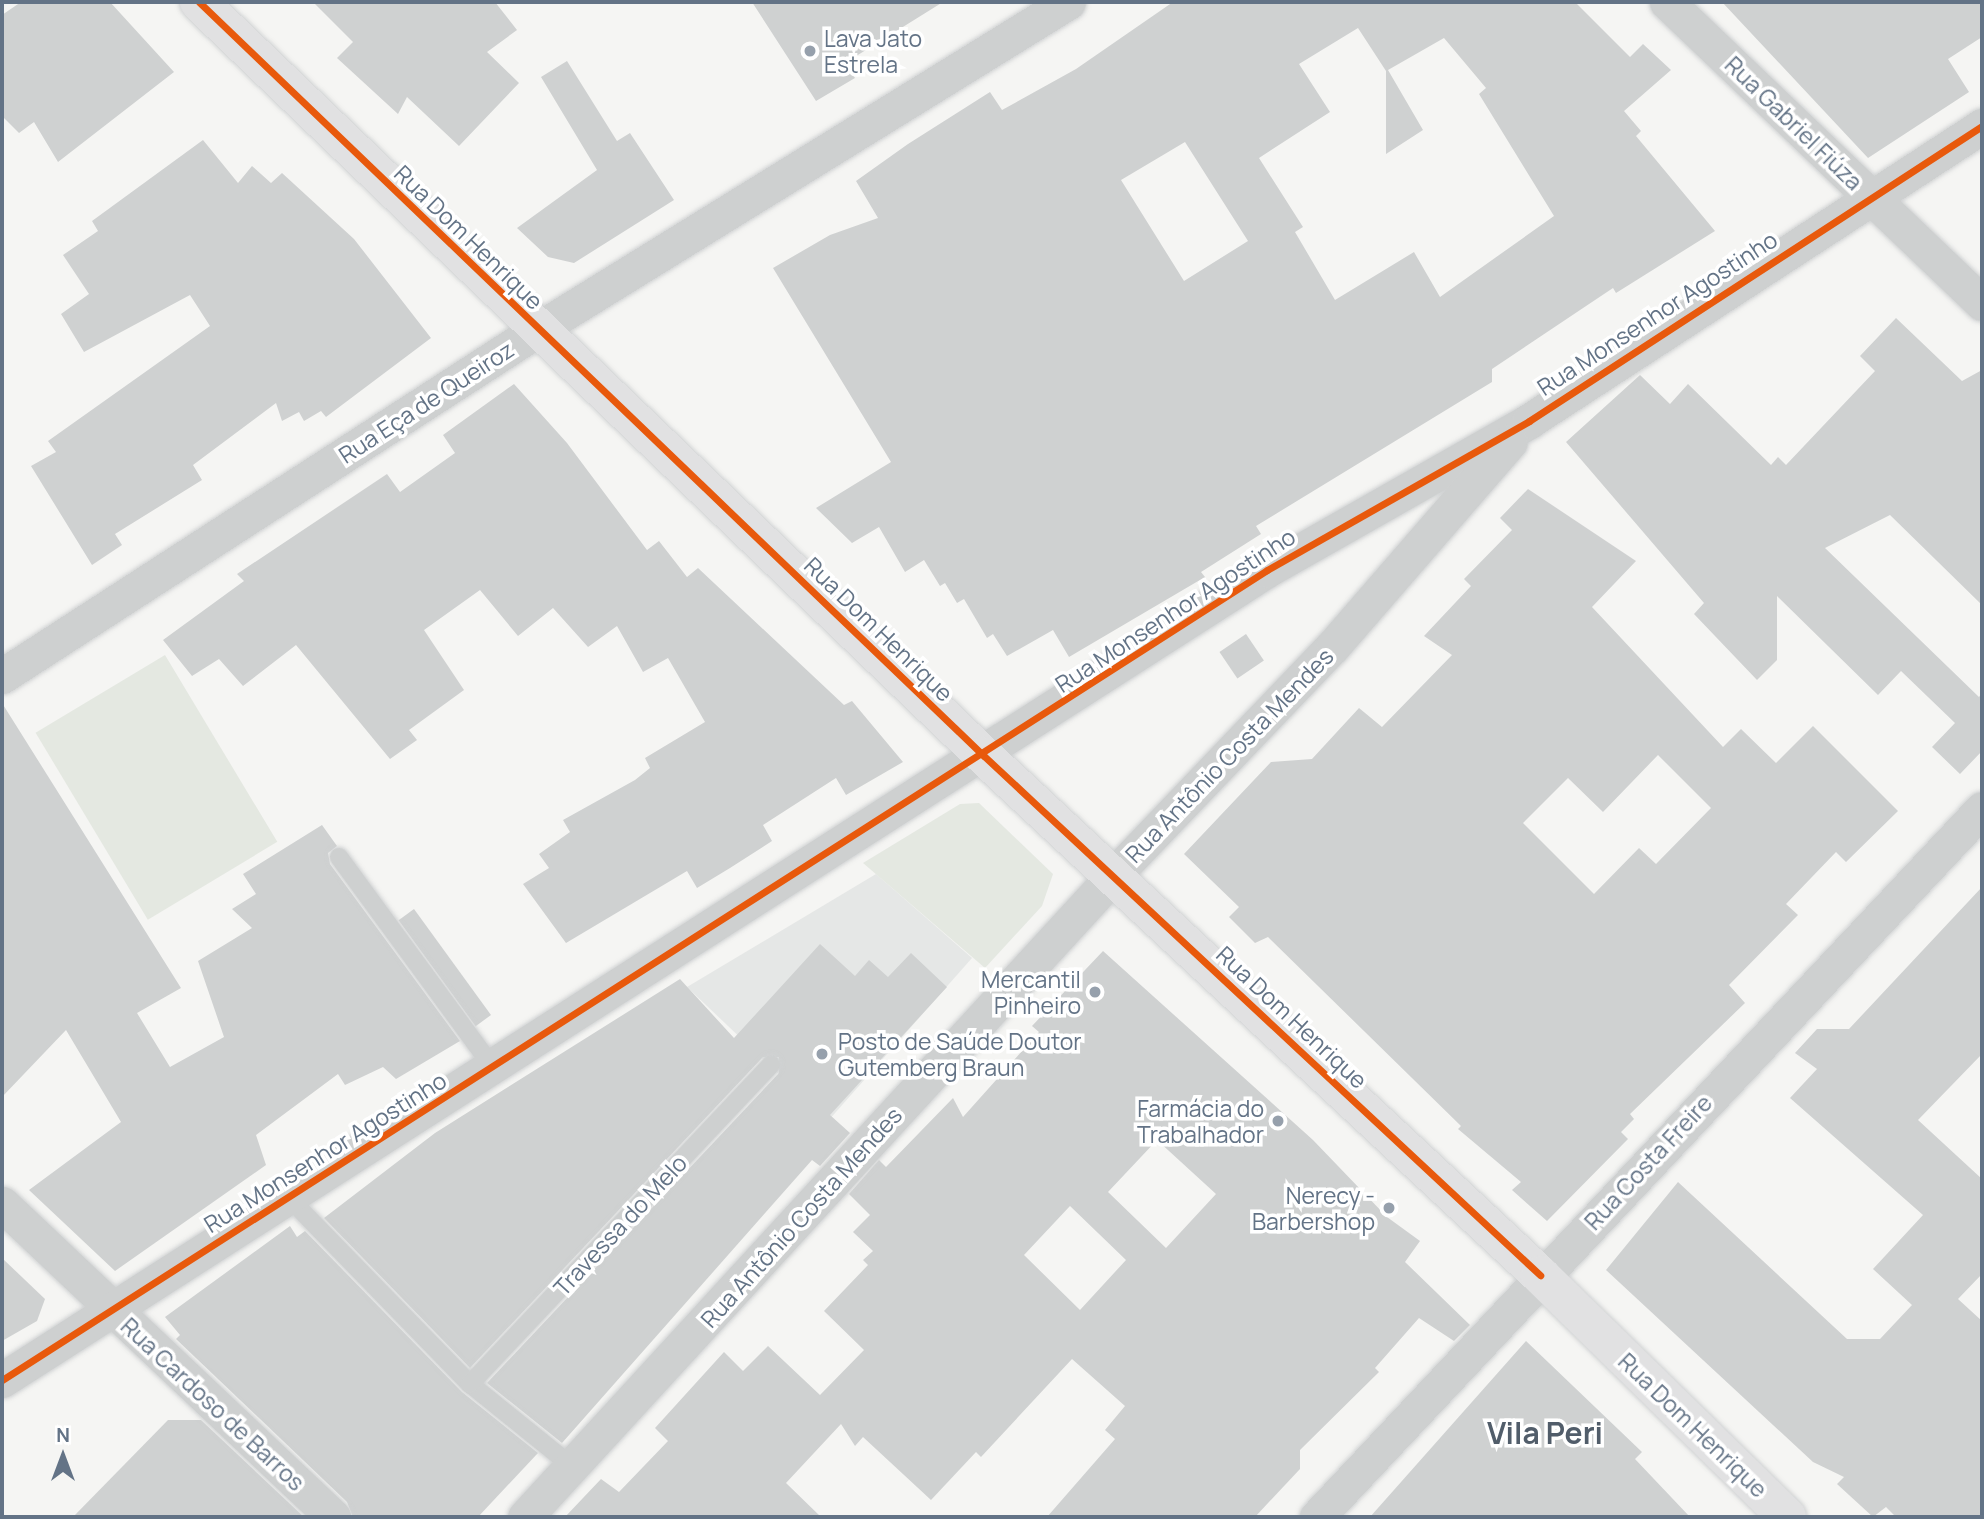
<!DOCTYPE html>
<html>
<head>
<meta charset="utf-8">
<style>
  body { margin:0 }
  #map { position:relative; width:1984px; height:1519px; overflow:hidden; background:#f5f5f3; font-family:Manrope,sans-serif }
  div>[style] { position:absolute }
  .built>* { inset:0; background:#e5e7e6 }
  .green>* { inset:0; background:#e4e8e1; transform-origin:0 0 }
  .building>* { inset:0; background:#cfd1d1; transform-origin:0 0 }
  .roads { filter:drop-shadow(0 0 2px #d0d2d3) drop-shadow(0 0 2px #d0d2d3) }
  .lane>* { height:18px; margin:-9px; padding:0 9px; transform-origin:9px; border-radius:9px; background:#ced0d0 }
  .street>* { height:35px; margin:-17.5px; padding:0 17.5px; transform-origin:17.5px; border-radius:17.5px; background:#ced0d0 }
  .secondary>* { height:38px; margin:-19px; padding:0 19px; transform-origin:19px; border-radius:19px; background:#e1e1e2 }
  .cycleway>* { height:7px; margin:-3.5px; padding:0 3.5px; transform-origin:3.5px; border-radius:3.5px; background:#e8590c }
  .dots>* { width:19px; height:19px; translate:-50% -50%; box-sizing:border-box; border:4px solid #fff; border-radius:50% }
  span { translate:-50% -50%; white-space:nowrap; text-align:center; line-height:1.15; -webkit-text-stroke:7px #fff; paint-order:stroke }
  .poi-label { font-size:23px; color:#637386 }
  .left { translate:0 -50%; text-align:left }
  .right { translate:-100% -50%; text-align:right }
  .street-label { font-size:23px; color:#637386 }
  .district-label { font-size:30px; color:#515d6a; font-weight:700 }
  .frame { position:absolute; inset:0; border:4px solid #637386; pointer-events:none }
  .north { position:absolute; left:28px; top:1421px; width:70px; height:70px; -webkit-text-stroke:5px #fff; paint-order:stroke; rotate:0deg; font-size:19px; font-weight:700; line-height:28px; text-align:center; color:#637386 }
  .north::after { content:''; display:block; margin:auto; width:24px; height:32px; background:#637386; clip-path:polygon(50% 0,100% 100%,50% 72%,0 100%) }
</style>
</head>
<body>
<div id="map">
  <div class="built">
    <i style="clip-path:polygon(876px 874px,972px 958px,828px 1121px,687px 987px)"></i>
  </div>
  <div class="green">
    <i style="left:165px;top:655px;width:218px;height:151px;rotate:59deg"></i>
    <i style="clip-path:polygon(979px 803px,1053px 874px,1042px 906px,985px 968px,863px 863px,960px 804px)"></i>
  </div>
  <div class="building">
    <i style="clip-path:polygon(21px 2px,110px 2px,174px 72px,58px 162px,34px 122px,19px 133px,2px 116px,2px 15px)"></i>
    <i style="clip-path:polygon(313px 2px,495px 2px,517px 30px,487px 52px,519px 83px,459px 146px,407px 97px,398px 114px,337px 58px,353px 42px)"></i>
    <i style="clip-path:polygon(752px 2px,943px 2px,845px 63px,855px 78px,816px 101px)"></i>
    <i style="clip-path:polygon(evenodd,1173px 2px,1575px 2px,1630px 57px,1643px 44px,1671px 70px,1624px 111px,1641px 131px,1636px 136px,1715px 231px,1616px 293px,1613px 288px,1492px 369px,1492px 382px,1256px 526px,1261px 534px,1201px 572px,1205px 577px,1069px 657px,1053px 630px,1007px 656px,993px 634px,987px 638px,964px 599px,957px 603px,945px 583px,940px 586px,924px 560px,905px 572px,879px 527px,852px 543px,816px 508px,891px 462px,773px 268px,830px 235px,878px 218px,856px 181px,908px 144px,990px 92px,1002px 110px,1076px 69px,1173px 2px,1358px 28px,1386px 71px,1386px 154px,1423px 130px,1388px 70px,1444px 38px,1486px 88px,1479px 94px,1554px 216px,1440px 297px,1414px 252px,1335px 300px,1295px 232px,1303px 227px,1259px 158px,1330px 112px,1299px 64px,1358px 28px,1173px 2px,1185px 142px,1248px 241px,1184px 281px,1121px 180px,1185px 142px)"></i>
    <i style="clip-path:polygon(1722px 2px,1982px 2px,1982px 37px,1948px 59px,1969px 92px,1868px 158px)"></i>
    <i style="clip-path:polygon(567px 61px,617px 141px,630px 133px,674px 200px,574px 263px,548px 257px,517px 228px,597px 170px,541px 77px)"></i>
    <i style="clip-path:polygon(203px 140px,238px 183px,252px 166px,271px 183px,282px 173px,354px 239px,431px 338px,326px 417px,321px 411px,304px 421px,299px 412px,282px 421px,276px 403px,193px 465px,202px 480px,115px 534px,122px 545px,92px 565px,31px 466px,56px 452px,48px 441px,210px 326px,190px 295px,84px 352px,61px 314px,89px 294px,63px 255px,98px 231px,92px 221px)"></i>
    <i style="clip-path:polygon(1896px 318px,1962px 381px,1982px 370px,1982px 605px,1890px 515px,1825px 548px,1979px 697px,1982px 693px,1982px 751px,1960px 774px,1932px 747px,1955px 723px,1901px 671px,1878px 695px,1777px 596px,1777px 660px,1757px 680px,1694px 614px,1704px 603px,1566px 442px,1640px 375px,1670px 404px,1688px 384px,1771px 465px,1778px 457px,1786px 465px,1875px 371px,1860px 356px)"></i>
    <i style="clip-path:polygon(514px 384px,567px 443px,647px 550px,659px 541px,687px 577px,698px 568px,844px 705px,852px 701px,903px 762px,846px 795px,836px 778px,763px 825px,772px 841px,730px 868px,697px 888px,687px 871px,566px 943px,523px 884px,549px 868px,539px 854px,570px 832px,563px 820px,635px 780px,650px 768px,645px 758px,705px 722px,668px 658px,643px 672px,617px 626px,588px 647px,553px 608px,518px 636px,480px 590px,424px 630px,464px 690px,409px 730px,417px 740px,390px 759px,296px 645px,243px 686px,219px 659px,192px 676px,163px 640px,244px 581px,237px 574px,387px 474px,400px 492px,455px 453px,443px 435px)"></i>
    <i style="clip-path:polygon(evenodd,1528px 489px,1636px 561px,1592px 607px,1723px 747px,1741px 729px,1776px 763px,1813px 726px,1898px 811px,1846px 862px,1836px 852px,1786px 904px,1798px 915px,1729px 985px,1745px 1003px,1630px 1114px,1634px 1119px,1621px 1132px,1628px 1139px,1547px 1221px,1512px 1190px,1521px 1182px,1458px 1129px,1461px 1126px,1268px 937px,1255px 943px,1229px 917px,1239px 907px,1184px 854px,1271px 762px,1312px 759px,1359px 708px,1382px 727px,1452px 655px,1424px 636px,1471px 586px,1464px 579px,1512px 530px,1500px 518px,1528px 489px,1658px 755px,1711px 808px,1656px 864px,1639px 848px,1594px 894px,1523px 823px,1568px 778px,1603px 812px,1658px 755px)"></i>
    <i style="left:1246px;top:634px;width:32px;height:32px;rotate:56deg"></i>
    <i style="clip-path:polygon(2px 703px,181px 988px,137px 1013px,170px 1067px,224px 1037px,198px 961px,252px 928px,232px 909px,256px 894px,243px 874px,322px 825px,337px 846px,328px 853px,330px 864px,460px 1041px,396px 1079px,383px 1067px,345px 1085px,338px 1074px,256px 1135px,266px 1165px,115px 1271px,29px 1190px,121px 1122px,66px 1030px,2px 1097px)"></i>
    <i style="clip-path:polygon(1982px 887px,1982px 1054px,1918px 1120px,1982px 1179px,1982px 1274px,1958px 1299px,1982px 1321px,1982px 1517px,1896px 1517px,1886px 1507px,1873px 1517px,1837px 1484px,1844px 1477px,1813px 1462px,1606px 1270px,1678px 1182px,1847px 1339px,1880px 1339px,1912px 1305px,1873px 1269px,1923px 1215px,1790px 1098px,1817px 1069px,1795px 1053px,1817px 1029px,1849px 1029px)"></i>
    <i style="left:414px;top:909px;width:131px;height:19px;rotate:54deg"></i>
    <i style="clip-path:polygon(820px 944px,855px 976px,869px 960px,888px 977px,911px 953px,947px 987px,830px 1115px,850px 1133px,820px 1166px,812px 1160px,562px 1443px,487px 1383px,779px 1073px,779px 1057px,763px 1057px,470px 1368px,324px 1218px,435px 1133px,680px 979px,734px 1038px)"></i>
    <i style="clip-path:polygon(evenodd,1103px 951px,1313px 1140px,1387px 1217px,1420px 1241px,1405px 1262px,1470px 1325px,1454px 1341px,1419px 1318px,1375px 1368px,1379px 1372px,1300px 1450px,1300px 1469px,1255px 1517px,1047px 1517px,1115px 1439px,1105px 1430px,1125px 1406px,1072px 1359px,981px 1457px,976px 1452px,931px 1500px,863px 1437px,855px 1446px,841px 1424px,786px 1483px,821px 1517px,565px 1517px,601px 1479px,619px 1492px,668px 1441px,655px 1428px,724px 1352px,743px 1371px,768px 1346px,820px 1395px,864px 1350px,824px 1311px,868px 1265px,863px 1260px,873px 1251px,853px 1232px,870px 1215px,849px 1194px,879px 1160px,886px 1167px,953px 1098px,963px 1117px,1039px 1032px,1032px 1026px,1103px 951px,1157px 1140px,1216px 1194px,1166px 1248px,1108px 1192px,1157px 1140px,1103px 951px,1070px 1206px,1126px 1260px,1080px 1310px,1024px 1255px,1070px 1206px)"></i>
    <i style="clip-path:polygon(290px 1226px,297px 1237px,305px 1231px,462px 1392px,538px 1453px,478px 1517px,353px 1517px,347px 1502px,176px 1339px,180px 1335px,165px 1317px)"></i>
    <i style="clip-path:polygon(2px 1258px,45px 1299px,37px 1321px,2px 1341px)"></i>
    <i style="clip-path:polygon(1526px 1341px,1642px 1452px,1635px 1459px,1690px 1517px,1370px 1517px)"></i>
    <i style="clip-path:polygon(168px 1420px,201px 1420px,304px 1517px,73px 1517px)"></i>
  </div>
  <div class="roads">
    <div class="lane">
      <i style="left:339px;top:857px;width:263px;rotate:53.8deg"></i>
      <i style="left:289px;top:1198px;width:260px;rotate:45.8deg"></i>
      <i style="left:470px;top:1384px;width:132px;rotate:38.9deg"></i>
      <i style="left:470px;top:1384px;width:439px;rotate:-46.7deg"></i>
    </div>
    <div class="street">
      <i style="left:1667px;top:2px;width:436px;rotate:43.7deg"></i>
      <i style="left:2px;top:676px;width:637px;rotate:-32.89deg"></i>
      <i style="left:537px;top:330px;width:624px;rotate:-31.7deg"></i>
      <i style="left:2px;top:1204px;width:456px;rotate:43.4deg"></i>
      <i style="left:2px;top:1380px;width:1502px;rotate:-32.63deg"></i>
      <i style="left:1267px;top:570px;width:301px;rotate:-29.6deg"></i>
      <i style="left:1529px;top:421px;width:541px;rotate:-33.07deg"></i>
      <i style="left:525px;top:1517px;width:870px;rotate:-47.47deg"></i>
      <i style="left:1113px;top:876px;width:318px;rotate:-46.3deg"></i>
      <i style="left:1333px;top:646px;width:270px;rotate:-49.1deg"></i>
      <i style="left:1317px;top:1517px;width:971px;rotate:-46.79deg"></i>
    </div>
    <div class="secondary">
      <i style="left:199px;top:2px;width:1088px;rotate:43.85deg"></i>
      <i style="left:984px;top:756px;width:761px;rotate:43.03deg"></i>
      <i style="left:1540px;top:1275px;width:346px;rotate:44.4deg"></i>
    </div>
  </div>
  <div class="cycleway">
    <i style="left:199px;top:2px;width:1088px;rotate:43.85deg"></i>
    <i style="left:984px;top:756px;width:761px;rotate:43.03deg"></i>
    <i style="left:2px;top:1380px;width:1502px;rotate:-32.63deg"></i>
    <i style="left:1267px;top:570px;width:301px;rotate:-29.6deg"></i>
    <i style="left:1529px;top:421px;width:541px;rotate:-33.07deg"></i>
  </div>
  <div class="dots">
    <i style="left:810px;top:51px;background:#96a0ac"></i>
    <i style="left:1095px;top:992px;background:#96a0ac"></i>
    <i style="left:822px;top:1054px;background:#96a0ac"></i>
    <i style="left:1278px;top:1121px;background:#96a0ac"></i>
    <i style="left:1389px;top:1208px;background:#96a0ac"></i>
  </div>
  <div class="poi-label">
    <span class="left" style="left:824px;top:51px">Lava Jato<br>Estrela</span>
    <span class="right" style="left:1081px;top:992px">Mercantil<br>Pinheiro</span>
    <span class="left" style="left:838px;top:1054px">Posto de Saúde Doutor<br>Gutemberg Braun</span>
    <span class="right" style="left:1264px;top:1121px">Farmácia do<br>Trabalhador</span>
    <span class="right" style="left:1375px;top:1208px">Nerecy -<br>Barbershop</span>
  </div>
  <div class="street-label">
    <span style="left:1794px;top:123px;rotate:44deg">Rua Gabriel Fiúza</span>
    <span style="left:469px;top:237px;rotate:44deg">Rua Dom Henrique</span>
    <span style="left:1657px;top:313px;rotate:-33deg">Rua Monsenhor Agostinho</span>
    <span style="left:426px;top:402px;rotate:-33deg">Rua Eça de Queiroz</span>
    <span style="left:1175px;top:610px;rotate:-33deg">Rua Monsenhor Agostinho</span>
    <span style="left:879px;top:629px;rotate:44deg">Rua Dom Henrique</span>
    <span style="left:1229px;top:755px;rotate:-46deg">Rua Antônio Costa Mendes</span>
    <span style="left:1292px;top:1017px;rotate:43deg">Rua Dom Henrique</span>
    <span style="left:325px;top:1152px;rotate:-32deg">Rua Monsenhor Agostinho</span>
    <span style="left:1648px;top:1162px;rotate:-47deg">Rua Costa Freire</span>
    <span style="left:801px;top:1217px;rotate:-48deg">Rua Antônio Costa Mendes</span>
    <span style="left:620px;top:1225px;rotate:-47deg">Travessa do Melo</span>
    <span style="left:213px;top:1404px;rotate:43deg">Rua Cardoso de Barros</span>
    <span style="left:1693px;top:1425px;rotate:44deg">Rua Dom Henrique</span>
  </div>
  <div class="district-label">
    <span style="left:1545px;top:1433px">Vila Peri</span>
  </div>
  <div class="frame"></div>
  <div class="north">N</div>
</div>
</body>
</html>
